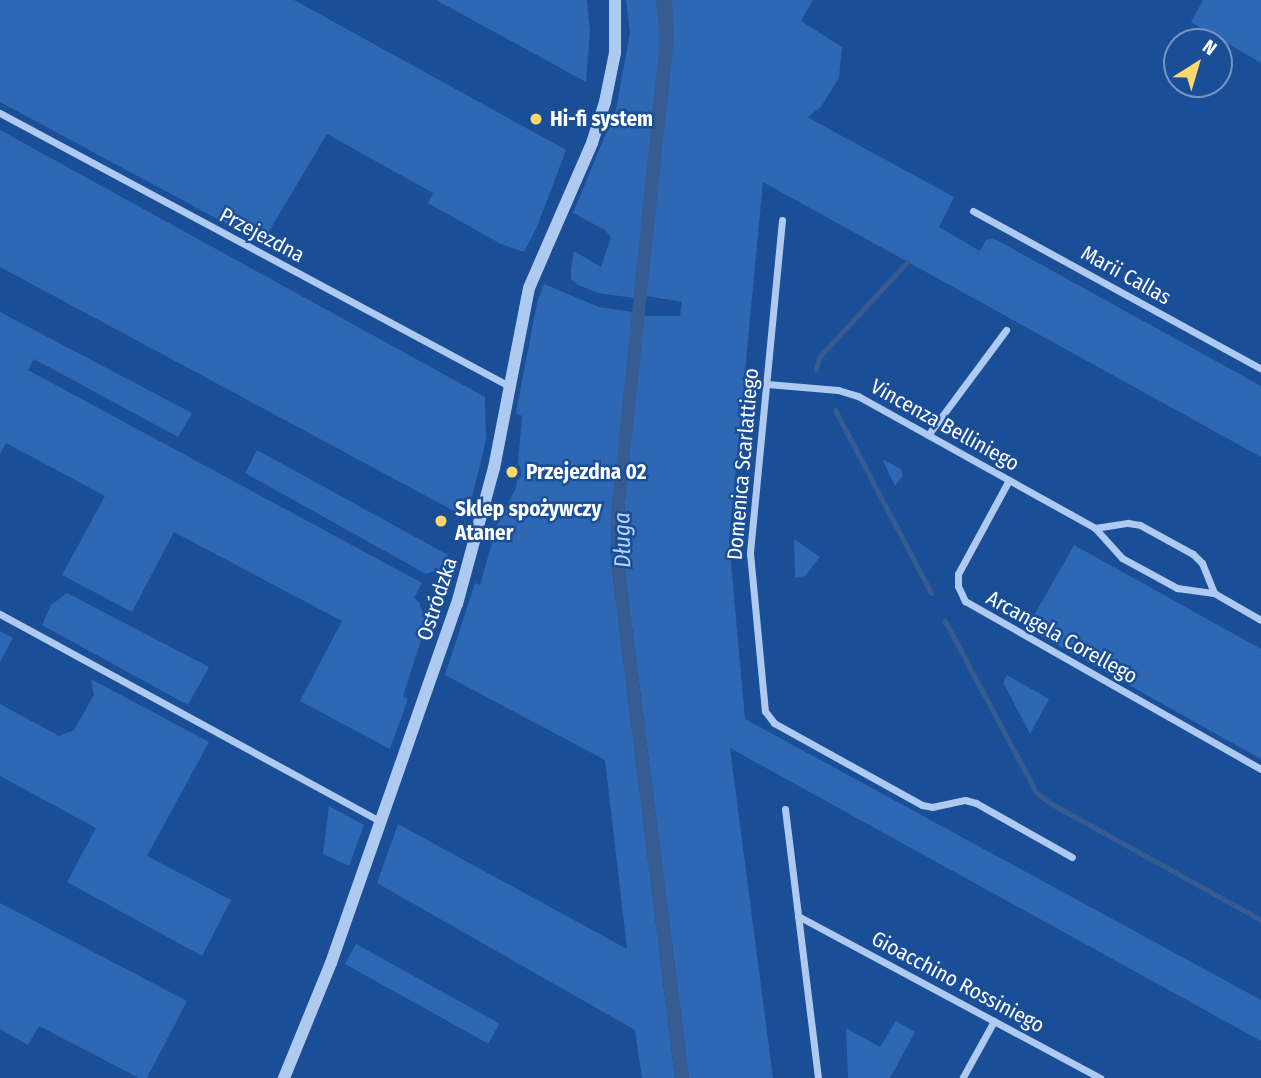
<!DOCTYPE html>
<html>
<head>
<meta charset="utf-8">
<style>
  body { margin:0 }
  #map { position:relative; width:1261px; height:1078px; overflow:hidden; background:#1a4e97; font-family:"Fira Sans Condensed",sans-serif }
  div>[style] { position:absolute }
  .green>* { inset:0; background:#2e67b4; transform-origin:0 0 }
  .water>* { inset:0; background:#375c91 }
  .stream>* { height:5px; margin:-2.5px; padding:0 2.5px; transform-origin:2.5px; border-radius:2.5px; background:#375c91 }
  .minor>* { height:7px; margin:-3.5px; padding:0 3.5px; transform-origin:3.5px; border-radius:3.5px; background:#aecaf0 }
  .tertiary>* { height:12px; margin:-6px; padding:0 6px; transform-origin:6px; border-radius:6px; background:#aecaf0 }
  .dots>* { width:19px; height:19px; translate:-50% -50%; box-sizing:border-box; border:4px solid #1a4e97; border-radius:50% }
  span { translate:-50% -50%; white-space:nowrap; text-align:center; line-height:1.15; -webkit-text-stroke:5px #1a4e97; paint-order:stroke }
  .poi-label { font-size:21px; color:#fff; font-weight:700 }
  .left { translate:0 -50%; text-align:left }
  .street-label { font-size:21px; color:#fff }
  .water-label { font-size:23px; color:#bad5f7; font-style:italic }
  .north { position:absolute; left:1163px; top:28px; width:70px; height:70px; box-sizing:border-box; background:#1a4e97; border:2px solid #7695c1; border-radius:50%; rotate:37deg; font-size:19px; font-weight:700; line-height:28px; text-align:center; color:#fff }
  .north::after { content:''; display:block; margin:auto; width:24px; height:32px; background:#ffd86d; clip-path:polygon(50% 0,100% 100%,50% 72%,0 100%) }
</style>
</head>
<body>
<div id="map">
  <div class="green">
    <i style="clip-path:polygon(0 0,294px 0,566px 150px,537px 227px,524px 252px,501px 244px,428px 203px,433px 193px,327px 134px,262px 243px,0 102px)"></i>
    <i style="clip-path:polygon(436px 0,587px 0,590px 31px,586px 82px)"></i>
    <i style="clip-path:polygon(626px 0,656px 0,660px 40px,634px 298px,598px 293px,578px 285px,571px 279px,571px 269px,574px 251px,601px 267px,611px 238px,605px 230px,573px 213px,616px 109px,630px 33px)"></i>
    <i style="clip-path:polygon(672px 0,813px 0,801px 21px,842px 47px,839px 78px,821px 107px,807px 117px,954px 197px,939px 227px,980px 251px,986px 240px,993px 238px,1261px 386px,1261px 457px,763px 182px,729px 540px,745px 719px,1261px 1000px,1261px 1041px,730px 748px,773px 1078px,689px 1078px,625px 572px,625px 502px,644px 316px,680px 316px,682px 302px,646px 296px,671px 64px)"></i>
    <i style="clip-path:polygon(1203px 0,1261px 0,1261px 63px,1191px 22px)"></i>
    <i style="clip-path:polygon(0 130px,485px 397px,486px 440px,467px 518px,0 267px)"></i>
    <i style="clip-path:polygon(544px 284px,599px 307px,633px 312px,611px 516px,612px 569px,675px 1078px,642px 1078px,635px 1030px,377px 883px,398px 824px,627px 949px,605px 760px,445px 675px,475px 583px,480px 585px,497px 525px,516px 488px,522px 416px,516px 413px,537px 303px)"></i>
    <i style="clip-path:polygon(0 312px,192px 413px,178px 437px,34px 359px,28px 370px,422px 583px,414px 598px,419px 602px,427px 622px,403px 696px,408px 699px,390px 749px,300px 701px,342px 621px,174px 532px,132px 612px,62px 575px,105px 496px,6px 443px,0 454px)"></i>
    <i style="clip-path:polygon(257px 450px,448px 555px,443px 568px,426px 574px,245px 473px)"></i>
    <i style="clip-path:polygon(882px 459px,901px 469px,903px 475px,895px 486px)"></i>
    <i style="clip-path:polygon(794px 539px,820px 557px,805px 576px,795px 578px)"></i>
    <i style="clip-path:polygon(1074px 545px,1261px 649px,1261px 759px,1027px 628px)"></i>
    <i style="clip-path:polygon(67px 593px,209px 667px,188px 705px,42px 625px,51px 605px)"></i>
    <i style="clip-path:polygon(0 631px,13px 638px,0 662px)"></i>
    <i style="clip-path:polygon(1007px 675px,1049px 699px,1030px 734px,1003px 682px)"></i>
    <i style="clip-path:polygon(91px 679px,209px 742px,147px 856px,231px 900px,202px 956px,67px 882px,96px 828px,0 776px,0 704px,59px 736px,74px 730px,94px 695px)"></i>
    <i style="clip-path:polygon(329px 806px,364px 825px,349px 866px,323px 854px)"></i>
    <i style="clip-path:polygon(0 903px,187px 1001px,147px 1078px,139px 1078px,39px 1026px,28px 1045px,0 1029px)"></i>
    <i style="left:356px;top:944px;width:164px;height:23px;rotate:29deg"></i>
    <i style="clip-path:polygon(896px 1021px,915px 1032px,890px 1078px,848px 1078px,846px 1028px,880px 1047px)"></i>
  </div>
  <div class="water">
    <i style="clip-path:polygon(656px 0,672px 0,674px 37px,625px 502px,625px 572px,689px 1078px,675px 1078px,612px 569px,611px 516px,660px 40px)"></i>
  </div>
  <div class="stream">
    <i style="left:816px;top:369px;width:14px;rotate:-73deg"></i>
    <i style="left:820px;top:356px;width:128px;rotate:-47.2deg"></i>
    <i style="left:835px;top:410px;width:207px;rotate:62.3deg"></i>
    <i style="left:945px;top:621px;width:194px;rotate:62deg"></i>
    <i style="left:1036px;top:792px;width:18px;rotate:38deg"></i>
    <i style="left:1050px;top:803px;width:241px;rotate:29deg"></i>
  </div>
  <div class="minor">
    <i style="left:0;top:113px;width:578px;rotate:28.21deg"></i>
    <i style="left:973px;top:211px;width:328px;rotate:28.7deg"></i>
    <i style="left:782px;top:220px;width:335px;rotate:95.5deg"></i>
    <i style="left:750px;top:553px;width:159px;rotate:84.6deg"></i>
    <i style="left:765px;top:711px;width:15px;rotate:53deg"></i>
    <i style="left:774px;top:723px;width:169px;rotate:29deg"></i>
    <i style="left:922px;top:805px;width:10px;rotate:11deg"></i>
    <i style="left:932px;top:807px;width:34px;rotate:-12deg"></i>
    <i style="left:965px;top:800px;width:11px;rotate:15deg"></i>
    <i style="left:976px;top:803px;width:110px;rotate:29.4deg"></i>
    <i style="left:767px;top:384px;width:71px;rotate:4.8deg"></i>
    <i style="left:838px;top:390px;width:21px;rotate:17deg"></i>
    <i style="left:858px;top:396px;width:271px;rotate:29.1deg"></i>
    <i style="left:1095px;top:528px;width:40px;rotate:48deg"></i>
    <i style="left:1122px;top:558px;width:63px;rotate:28.6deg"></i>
    <i style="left:1177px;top:588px;width:37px;rotate:8deg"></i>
    <i style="left:1214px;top:593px;width:54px;rotate:29.9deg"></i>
    <i style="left:928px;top:435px;width:131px;rotate:-53.4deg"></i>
    <i style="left:1009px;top:480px;width:107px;rotate:118.5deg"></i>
    <i style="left:958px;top:574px;width:12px;rotate:90deg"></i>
    <i style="left:958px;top:586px;width:17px;rotate:65deg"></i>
    <i style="left:965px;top:601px;width:340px;rotate:29.6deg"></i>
    <i style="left:1095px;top:528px;width:33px;rotate:-9deg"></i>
    <i style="left:1128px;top:523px;width:12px;rotate:9deg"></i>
    <i style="left:1140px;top:525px;width:60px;rotate:28.7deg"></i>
    <i style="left:1193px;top:554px;width:13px;rotate:45deg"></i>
    <i style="left:1202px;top:563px;width:32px;rotate:68deg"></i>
    <i style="left:0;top:614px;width:434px;rotate:28.6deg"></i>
    <i style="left:785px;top:809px;width:271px;rotate:83deg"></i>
    <i style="left:798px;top:916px;width:343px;rotate:28.2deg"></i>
    <i style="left:963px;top:1077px;width:64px;rotate:-61deg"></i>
  </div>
  <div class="tertiary">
    <i style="left:284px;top:1078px;width:124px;rotate:-67.8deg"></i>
    <i style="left:331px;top:963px;width:380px;rotate:-70.7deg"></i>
    <i style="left:457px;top:604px;width:141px;rotate:-74.8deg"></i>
    <i style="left:494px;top:468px;width:183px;rotate:-79deg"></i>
    <i style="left:529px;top:288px;width:158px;rotate:-66.5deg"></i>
    <i style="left:592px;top:143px;width:43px;rotate:-72.4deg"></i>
    <i style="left:605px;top:102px;width:50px;rotate:-78.5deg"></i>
    <i style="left:615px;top:53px;width:53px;rotate:-90deg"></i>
  </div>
  <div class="dots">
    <i style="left:536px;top:119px;background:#ffd86d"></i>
    <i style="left:512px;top:472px;background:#ffd86d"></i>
    <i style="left:441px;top:521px;background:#ffd86d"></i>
  </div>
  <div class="poi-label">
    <span class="left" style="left:550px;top:119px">Hi-fi system</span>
    <span class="left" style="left:526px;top:472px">Przejezdna 02</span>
    <span class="left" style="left:455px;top:521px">Sklep spożywczy<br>Ataner</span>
  </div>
  <div class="street-label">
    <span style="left:262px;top:235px;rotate:28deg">Przejezdna</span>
    <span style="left:1126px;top:275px;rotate:29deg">Marii Callas</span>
    <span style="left:945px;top:425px;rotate:29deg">Vincenza Belliniego</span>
    <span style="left:743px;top:464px;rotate:-85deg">Domenica Scarlattiego</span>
    <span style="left:437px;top:599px;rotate:-72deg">Ostródzka</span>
    <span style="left:1062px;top:637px;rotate:29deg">Arcangela Corellego</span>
    <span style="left:958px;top:982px;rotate:28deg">Gioacchino Rossiniego</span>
  </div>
  <div class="water-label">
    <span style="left:622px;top:540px;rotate:-91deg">Długa</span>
  </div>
  <div class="north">N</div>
</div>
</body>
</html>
